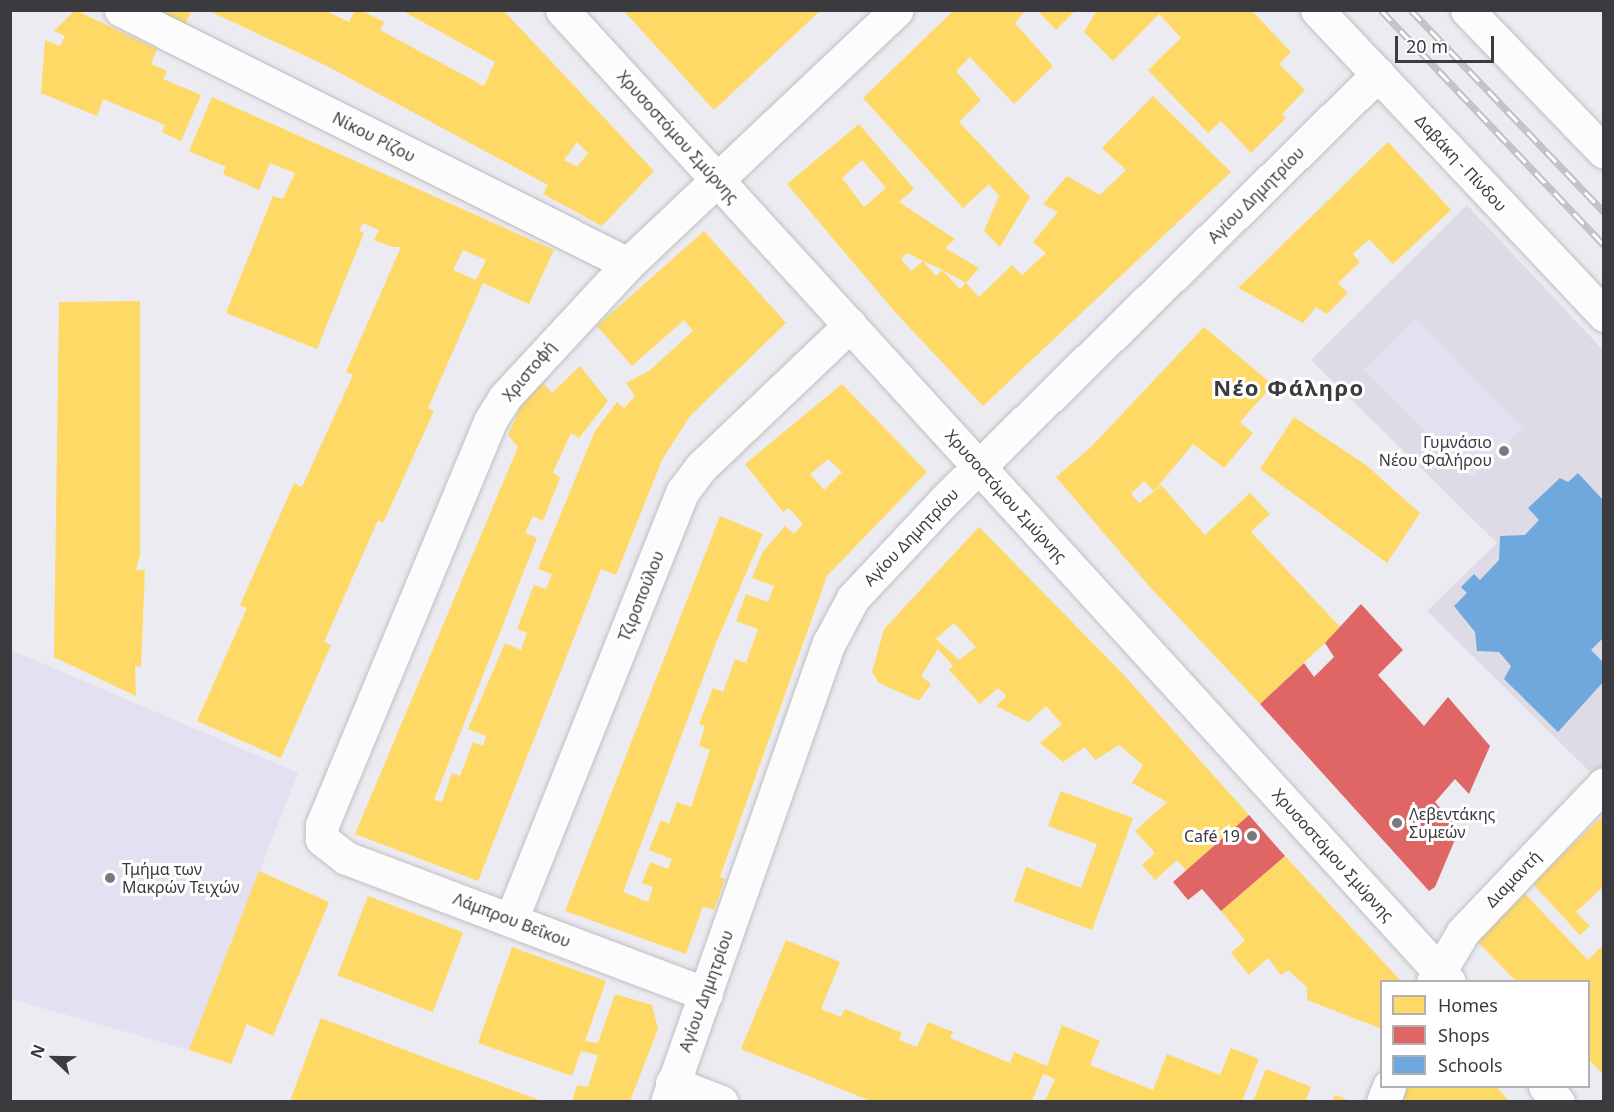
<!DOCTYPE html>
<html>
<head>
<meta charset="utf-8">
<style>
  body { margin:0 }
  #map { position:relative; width:1614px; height:1112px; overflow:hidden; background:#ecebf1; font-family:"Noto Sans",sans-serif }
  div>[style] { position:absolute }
  .built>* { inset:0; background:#dedbe7 }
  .green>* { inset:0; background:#e3e0f1; transform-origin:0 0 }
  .homes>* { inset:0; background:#ffd966; transform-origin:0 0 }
  .shops>* { inset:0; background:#e06666 }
  .schools>* { inset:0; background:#6fa8dc }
  .roads { filter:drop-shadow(0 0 2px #bfbec3) drop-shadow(0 0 2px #bfbec3) }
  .minor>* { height:33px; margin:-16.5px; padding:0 16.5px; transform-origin:16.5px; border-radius:16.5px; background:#fcfcfd }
  .rail>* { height:7px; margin-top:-3.5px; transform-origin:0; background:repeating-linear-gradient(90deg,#fff 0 14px,#c2c1c2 0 28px); box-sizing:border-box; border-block:2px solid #c2c1c2 }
  .dots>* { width:16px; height:16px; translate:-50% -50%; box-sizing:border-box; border:3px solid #fff; border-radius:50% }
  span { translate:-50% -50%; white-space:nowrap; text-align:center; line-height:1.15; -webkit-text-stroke:6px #fff; paint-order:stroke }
  .street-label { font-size:16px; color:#3b3a3e }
  .poi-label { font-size:16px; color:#3b3a3e }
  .right { translate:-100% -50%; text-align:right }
  .left { translate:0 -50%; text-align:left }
  .district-label { font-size:22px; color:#3b3a3e; font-weight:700; letter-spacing:1.5px }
  .frame { position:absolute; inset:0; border:12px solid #3b3a3e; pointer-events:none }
  .legend { position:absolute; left:1380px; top:980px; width:210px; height:108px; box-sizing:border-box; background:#fff; border:2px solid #b1b0b2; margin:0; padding:8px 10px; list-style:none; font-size:18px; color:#3b3a3e }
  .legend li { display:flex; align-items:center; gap:12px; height:30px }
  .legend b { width:30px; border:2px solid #b1b0b2 }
  .north { position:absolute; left:24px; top:1028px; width:60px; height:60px; -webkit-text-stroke:4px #fff; paint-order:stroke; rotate:292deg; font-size:16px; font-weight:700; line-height:24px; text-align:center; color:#3b3a3e }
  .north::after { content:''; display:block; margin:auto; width:21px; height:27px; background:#3b3a3e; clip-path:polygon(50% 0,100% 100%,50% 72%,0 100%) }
  .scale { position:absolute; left:1395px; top:36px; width:99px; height:27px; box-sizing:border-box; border:3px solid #3b3a3e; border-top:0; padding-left:8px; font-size:18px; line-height:21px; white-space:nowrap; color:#3b3a3e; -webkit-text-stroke:4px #fff; paint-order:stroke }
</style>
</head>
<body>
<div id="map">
  <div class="built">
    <i style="clip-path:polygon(1467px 205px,1603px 350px,1604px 768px,1595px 777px,1427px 611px,1497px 543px,1311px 360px)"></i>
  </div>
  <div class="green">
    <i style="left:1415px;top:319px;width:153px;height:72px;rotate:45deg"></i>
    <i style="clip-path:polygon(11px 650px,298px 773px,189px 1050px,11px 999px)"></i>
  </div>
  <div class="homes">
    <i style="clip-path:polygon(75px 10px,157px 49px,151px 64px,167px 71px,163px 79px,201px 95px,181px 141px,162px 132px,165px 125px,103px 99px,97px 116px,41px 93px,45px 40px,60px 46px,65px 36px,54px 31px)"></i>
    <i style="clip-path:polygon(151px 10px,192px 10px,184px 27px)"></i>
    <i style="clip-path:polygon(evenodd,207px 10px,324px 10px,349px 22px,355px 10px,361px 10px,384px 22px,380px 30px,484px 86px,495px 62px,401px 10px,503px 10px,654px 171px,602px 226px,543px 194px,548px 185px,327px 66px,207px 10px,577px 142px,588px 153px,577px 167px,564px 160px,577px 142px)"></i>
    <i style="clip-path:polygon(623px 10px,821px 10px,714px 110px)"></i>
    <i style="clip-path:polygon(954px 10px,1026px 10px,1015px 23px,1053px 66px,1014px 104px,970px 57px,956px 71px,981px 100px,959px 122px,1030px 197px,1000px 247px,984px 231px,999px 196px,989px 184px,963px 208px,863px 98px)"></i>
    <i style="clip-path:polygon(1037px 10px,1076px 10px,1056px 30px)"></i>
    <i style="clip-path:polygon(1097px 10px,1251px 10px,1291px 52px,1279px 64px,1305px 90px,1282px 114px,1286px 118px,1251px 153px,1221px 121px,1208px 133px,1148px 70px,1181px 38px,1159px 14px,1113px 61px,1084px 32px)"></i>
    <i style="clip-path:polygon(evenodd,1153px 96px,1231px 172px,983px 406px,895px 312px,787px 184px,859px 124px,914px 189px,899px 202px,955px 239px,945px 248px,979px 268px,966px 283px,939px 268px,923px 261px,936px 276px,942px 270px,960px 289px,966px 283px,979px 297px,1012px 265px,1022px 275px,1046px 253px,1033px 242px,1058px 212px,1043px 204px,1067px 176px,1100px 195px,1126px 170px,1102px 148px,1153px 96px,862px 160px,886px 188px,864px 207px,842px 178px,862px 160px,1153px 96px,907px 253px,923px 261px,911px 271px,901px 259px,907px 253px)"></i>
    <i style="clip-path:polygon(evenodd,212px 97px,554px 250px,529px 304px,483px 283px,428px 408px,434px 411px,383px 523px,378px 520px,324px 642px,331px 645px,281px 758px,197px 721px,247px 608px,240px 605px,294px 483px,302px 487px,353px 375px,346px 372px,401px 247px,392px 247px,374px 240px,379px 230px,363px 223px,359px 231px,364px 233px,317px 349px,226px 313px,273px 196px,283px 199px,295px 173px,270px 163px,259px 190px,223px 174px,226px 167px,189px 151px,212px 97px,463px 250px,486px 260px,476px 280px,453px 270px,463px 250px)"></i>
    <i style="clip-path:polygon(1388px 142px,1451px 210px,1393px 264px,1369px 239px,1353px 254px,1360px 262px,1338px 283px,1348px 293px,1327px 314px,1316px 307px,1303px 323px,1238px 288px)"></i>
    <i style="clip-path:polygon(704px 231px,786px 323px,690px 416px,662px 460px,616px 575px,601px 569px,478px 881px,355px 834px,518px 447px,508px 435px,522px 403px,543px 383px,552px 393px,580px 366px,608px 401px,579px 438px,571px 433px,553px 472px,560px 478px,543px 521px,533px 516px,525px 533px,537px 538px,434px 800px,442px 802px,452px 773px,460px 776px,473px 742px,483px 746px,486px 736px,468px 729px,505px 643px,521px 650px,527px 633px,517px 629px,534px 585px,546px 589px,552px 574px,538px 569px,595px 431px,617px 402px,624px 408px,635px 396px,626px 383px,649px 371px,693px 331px,684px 320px,632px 366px,597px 326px)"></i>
    <i style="clip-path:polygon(140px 301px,140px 555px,136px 570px,145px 570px,141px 667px,135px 666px,136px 696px,54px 657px,59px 302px)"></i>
    <i style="clip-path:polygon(1204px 327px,1273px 385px,1240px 422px,1253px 433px,1224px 468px,1193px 444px,1154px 491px,1144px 481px,1131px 494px,1139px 503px,1153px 492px,1161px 485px,1205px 535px,1250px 493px,1270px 514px,1251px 532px,1341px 628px,1260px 704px,1149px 586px,1056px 477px,1091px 447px)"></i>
    <i style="clip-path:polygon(evenodd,842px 384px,927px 472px,827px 576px,720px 877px,725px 879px,714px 910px,703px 906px,686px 954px,565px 911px,720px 516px,763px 534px,716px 643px,623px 892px,648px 902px,653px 887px,642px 883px,650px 862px,668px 869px,672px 859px,649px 850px,661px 820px,669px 824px,677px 802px,691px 807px,710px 750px,699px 746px,705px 726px,699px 724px,713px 688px,723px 692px,735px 659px,746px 663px,758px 629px,736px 621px,746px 594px,768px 602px,774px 586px,752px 578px,762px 553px,785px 526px,794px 534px,803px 524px,789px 508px,783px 512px,745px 464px,842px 384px,828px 459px,842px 472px,824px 490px,810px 474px,828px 459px)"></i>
    <i style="clip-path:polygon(1294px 417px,1366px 465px,1420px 513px,1387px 563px,1260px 469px)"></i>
    <i style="clip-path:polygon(evenodd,979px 527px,1121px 672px,1249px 815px,1187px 871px,1177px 860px,1155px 880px,1142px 865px,1155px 853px,1135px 831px,1167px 802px,1132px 783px,1143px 765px,1119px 745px,1095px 760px,1085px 747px,1063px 762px,1040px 743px,1062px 724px,1046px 706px,1028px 722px,996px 706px,1006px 696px,998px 688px,980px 704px,949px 670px,953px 666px,938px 649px,921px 676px,931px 684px,919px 701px,879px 683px,872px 672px,884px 629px,979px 527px,954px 623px,976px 647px,959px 660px,936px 639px,954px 623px)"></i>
    <i style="clip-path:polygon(1061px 791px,1133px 818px,1092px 930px,1014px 901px,1026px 867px,1081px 888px,1097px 844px,1048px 826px)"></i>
    <i style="clip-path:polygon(1604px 815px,1604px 886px,1576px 912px,1590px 926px,1580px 935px,1532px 883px)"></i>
    <i style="clip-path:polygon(1285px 856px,1401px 981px,1382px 981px,1382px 1029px,1307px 1000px,1307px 987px,1288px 970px,1281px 975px,1268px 958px,1249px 975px,1231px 953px,1245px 940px,1221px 911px)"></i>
    <i style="clip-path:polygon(259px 871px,329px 902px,273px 1036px,247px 1024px,231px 1064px,189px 1050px)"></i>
    <i style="clip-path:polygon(1525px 894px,1588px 960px,1601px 947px,1604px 950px,1604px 1075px,1588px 1059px,1588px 981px,1516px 981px,1476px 940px)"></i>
    <i style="left:368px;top:896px;width:102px;height:85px;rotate:21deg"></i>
    <i style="clip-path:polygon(786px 940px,840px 962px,821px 1009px,841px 1017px,845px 1009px,902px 1033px,899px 1040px,917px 1047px,928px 1022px,953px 1032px,950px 1038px,1010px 1063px,1014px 1052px,1047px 1066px,1062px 1025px,1100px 1041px,1090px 1065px,1153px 1090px,1167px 1054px,1220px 1075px,1231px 1048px,1259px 1059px,1242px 1101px,1045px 1101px,1055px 1079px,1043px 1074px,1032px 1101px,871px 1101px,741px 1049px)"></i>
    <i style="clip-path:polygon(512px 947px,606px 981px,585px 1041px,598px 1043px,615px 994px,652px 1005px,658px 1029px,630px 1101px,572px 1101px,577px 1085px,588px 1087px,598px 1055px,581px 1051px,572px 1076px,478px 1043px)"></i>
    <i style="clip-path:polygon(321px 1018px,442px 1064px,542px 1101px,290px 1101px)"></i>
    <i style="clip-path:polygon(1266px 1069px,1311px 1087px,1306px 1099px,1311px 1101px,1253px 1101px)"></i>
    <i style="clip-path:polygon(1406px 1086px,1496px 1086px,1509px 1101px,1400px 1101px)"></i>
    <i style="clip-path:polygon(1335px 1095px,1351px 1101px,1332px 1101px)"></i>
  </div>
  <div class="shops">
    <i style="clip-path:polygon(1361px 604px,1403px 650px,1378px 675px,1424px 726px,1448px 697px,1490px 746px,1469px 794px,1455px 779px,1435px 802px,1459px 830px,1435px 887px,1429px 891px,1260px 704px,1304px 663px,1314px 677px,1334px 657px,1325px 643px)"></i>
    <i style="clip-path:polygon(1249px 815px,1285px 856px,1221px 911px,1202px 889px,1188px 900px,1173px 882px)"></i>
  </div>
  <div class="schools">
    <i style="clip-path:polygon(1578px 473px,1604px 501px,1604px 637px,1591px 650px,1604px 663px,1604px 681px,1558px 732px,1504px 679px,1511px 666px,1499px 652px,1477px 651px,1475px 632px,1454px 606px,1467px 593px,1461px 587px,1474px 574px,1480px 580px,1499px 560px,1500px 536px,1525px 535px,1539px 520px,1528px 508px,1560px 478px,1568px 482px)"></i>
  </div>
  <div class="roads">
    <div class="minor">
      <i style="left:121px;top:10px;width:567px;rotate:26.61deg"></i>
      <i style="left:562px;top:10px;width:1316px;rotate:47.62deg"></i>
      <i style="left:1317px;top:10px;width:419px;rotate:46.7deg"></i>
      <i style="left:1467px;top:10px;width:197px;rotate:46deg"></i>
      <i style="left:511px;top:920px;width:462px;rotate:-68.2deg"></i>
      <i style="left:683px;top:491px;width:30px;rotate:-53deg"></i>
      <i style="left:701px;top:467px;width:206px;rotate:-43.6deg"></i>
      <i style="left:1433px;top:982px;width:58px;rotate:-59deg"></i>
      <i style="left:1463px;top:932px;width:204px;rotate:-46.4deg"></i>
      <i style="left:706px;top:994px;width:385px;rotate:-159.3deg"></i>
      <i style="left:346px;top:858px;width:31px;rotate:-142deg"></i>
      <i style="left:322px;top:839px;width:14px;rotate:-90deg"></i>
      <i style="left:322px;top:825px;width:438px;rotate:-67.4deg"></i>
      <i style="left:490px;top:421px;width:28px;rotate:-58deg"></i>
      <i style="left:505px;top:397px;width:181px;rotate:-47.2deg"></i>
      <i style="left:628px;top:264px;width:370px;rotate:-43.4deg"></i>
      <i style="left:672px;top:1083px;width:53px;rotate:21.2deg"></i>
      <i style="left:1545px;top:1086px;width:21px;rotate:51deg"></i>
      <i style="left:667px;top:1102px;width:487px;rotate:-70.6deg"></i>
      <i style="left:829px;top:643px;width:51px;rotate:-61.9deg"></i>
      <i style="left:853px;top:598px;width:133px;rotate:-46.8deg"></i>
      <i style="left:944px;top:501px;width:609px;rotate:-44.53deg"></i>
      <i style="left:1383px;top:1102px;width:17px;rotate:-69deg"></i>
    </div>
  </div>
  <div class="rail">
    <i style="left:1381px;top:10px;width:324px;rotate:46.5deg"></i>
    <i style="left:1411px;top:10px;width:279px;rotate:46.3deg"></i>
  </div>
  <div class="dots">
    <i style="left:1504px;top:451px;background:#79787d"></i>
    <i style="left:1397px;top:823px;background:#79787d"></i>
    <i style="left:1252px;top:836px;background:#79787d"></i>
    <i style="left:110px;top:878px;background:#79787d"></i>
  </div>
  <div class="street-label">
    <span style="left:374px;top:137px;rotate:27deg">Νίκου Ρίζου</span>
    <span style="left:678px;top:137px;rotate:48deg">Χρυσοστόμου Σμύρνης</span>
    <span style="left:1461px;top:163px;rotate:47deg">Δαβάκη - Πίνδου</span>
    <span style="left:1256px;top:195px;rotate:-45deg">Αγίου Δημητρίου</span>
    <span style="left:529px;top:371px;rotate:-50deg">Χριστοφή</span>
    <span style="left:1006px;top:496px;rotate:48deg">Χρυσοστόμου Σμύρνης</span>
    <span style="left:911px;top:537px;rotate:-46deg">Αγίου Δημητρίου</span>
    <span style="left:641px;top:596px;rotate:-68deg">Τζιροπούλου</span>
    <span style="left:1333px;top:855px;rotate:48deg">Χρυσοστόμου Σμύρνης</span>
    <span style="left:1513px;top:879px;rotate:-46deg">Διαμαντή</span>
    <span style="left:512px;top:920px;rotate:21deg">Λάμπρου Βεΐκου</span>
    <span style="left:706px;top:991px;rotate:-70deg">Αγίου Δημητρίου</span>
  </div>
  <div class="poi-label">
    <span class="right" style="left:1492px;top:451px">Γυμνάσιο<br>Νέου Φαλήρου</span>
    <span class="left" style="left:1409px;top:823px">Λεβεντάκης<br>Συμεών</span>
    <span class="right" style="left:1240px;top:836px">Café 19</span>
    <span class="left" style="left:122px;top:878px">Τμήμα των<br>Μακρών Τειχών</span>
  </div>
  <div class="district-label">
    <span style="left:1289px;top:388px">Νέο Φάληρο</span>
  </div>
  <div class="frame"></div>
  <ul class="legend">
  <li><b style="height:16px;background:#ffd966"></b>Homes</li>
  <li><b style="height:16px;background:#e06666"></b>Shops</li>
  <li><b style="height:16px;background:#6fa8dc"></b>Schools</li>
  </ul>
  <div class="north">N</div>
  <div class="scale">20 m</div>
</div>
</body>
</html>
